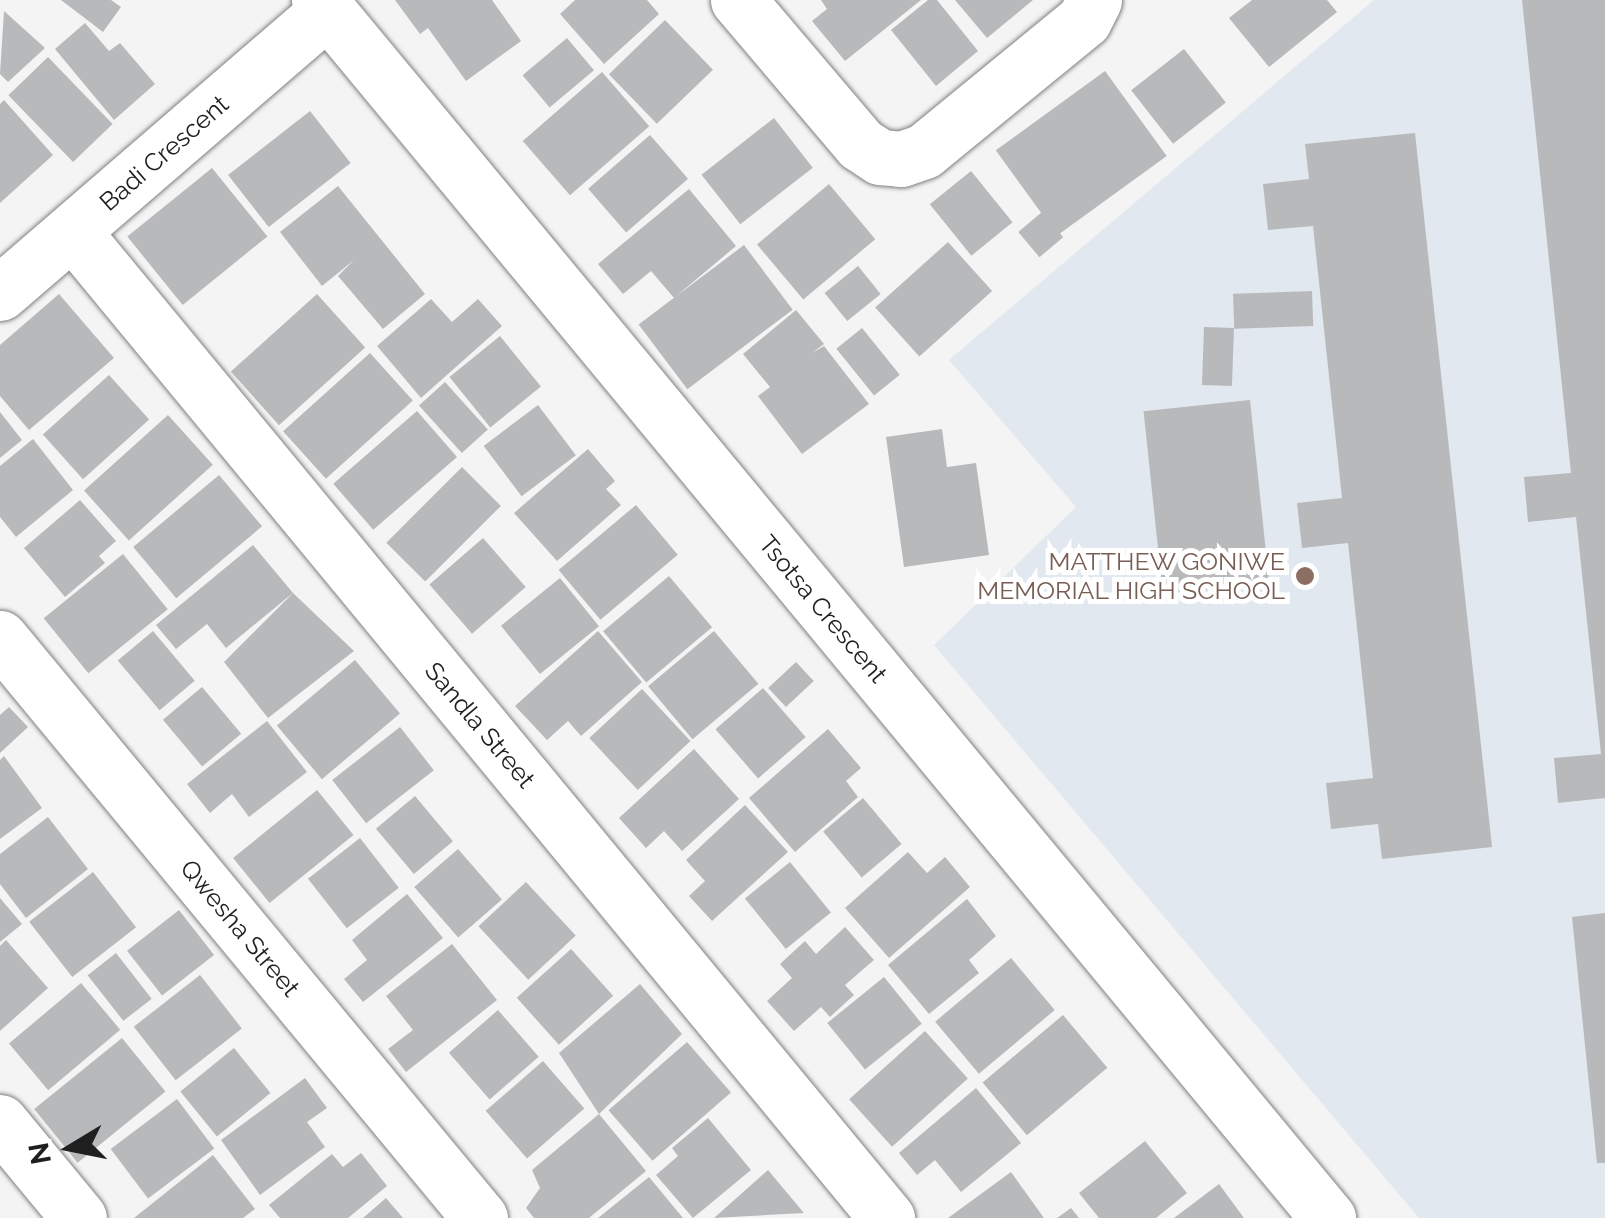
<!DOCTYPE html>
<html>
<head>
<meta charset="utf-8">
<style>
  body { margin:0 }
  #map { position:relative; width:1605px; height:1218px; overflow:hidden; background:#f4f4f5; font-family:Raleway,sans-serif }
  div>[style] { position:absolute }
  .built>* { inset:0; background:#e2e8ef }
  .building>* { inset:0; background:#b8b9ba; transform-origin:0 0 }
  .roads { filter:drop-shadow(0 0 2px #808182) drop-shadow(0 0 2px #808182) }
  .street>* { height:55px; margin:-27.5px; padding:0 27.5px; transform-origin:27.5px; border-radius:27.5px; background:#fff }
  .dots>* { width:28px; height:28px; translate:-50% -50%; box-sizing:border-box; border:5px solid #fff; border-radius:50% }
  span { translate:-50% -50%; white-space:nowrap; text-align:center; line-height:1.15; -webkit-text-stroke:10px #fff; paint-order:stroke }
  .street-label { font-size:25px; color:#1f1f20 }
  .education-label { font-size:25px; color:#785e54 }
  .right { translate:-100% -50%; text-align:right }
  .north { position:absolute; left:20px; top:1098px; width:100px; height:100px; -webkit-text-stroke:8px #fff; paint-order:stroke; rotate:260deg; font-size:28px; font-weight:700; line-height:40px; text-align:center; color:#1f1f20 }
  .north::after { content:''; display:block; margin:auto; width:35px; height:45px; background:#1f1f20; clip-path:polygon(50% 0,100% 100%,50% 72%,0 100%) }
</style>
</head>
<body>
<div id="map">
  <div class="built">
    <i style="clip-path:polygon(1374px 0,1605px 0,1605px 1218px,1419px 1218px,934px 645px,1076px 507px,949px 360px)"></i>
  </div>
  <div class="building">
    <i style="clip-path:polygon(61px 0,111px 0,121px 7px,103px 32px)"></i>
    <i style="clip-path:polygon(395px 0,492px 0,521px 41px,466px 81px,428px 28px,420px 34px)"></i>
    <i style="clip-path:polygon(575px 0,647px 0,659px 14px,604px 64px,560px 14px)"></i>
    <i style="clip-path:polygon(821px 0,921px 0,845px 61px,812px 21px,827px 9px)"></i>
    <i style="clip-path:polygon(928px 0,937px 0,978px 51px,936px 86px,891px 30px)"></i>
    <i style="clip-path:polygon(955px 0,1033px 0,987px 38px)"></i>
    <i style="clip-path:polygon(1252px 0,1327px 0,1337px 12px,1269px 67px,1229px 18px)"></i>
    <i style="clip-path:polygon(1522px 0,1605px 0,1605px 798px,1558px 803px,1554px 758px,1601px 754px,1576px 517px,1528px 522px,1524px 477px,1571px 473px)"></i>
    <i style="clip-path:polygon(4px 11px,45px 48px,8px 82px,0 74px)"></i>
    <i style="left:665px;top:20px;width:69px;height:78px;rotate:46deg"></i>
    <i style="clip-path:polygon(85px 23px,109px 51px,120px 43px,155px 84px,114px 120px,55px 49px)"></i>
    <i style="left:567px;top:38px;width:42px;height:58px;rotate:50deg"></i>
    <i style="left:1184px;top:49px;width:68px;height:67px;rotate:52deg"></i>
    <i style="left:48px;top:57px;width:93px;height:55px;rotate:46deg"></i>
    <i style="left:1105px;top:71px;width:105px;height:135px;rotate:54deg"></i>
    <i style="left:602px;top:72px;width:72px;height:105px;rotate:49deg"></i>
    <i style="clip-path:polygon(4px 100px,53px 155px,0 203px,0 104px)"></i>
    <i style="left:310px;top:111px;width:66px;height:104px;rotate:52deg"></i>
    <i style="left:774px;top:118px;width:63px;height:92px;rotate:52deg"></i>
    <i style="clip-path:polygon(1415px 133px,1492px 847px,1382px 859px,1378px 824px,1331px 829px,1326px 783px,1373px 778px,1348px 543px,1302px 548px,1297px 503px,1342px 498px,1313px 226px,1268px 230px,1263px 184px,1309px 179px,1305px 144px)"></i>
    <i style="left:650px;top:135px;width:58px;height:82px;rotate:49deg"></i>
    <i style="left:212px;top:168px;width:88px;height:109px;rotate:51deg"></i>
    <i style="left:971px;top:171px;width:66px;height:53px;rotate:51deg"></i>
    <i style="left:829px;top:184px;width:72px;height:94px;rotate:50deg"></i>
    <i style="clip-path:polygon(338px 186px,425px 294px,383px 329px,338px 276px,354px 260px,322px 286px,280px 232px)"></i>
    <i style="clip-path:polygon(689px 189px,736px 246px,674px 298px,651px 271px,623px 294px,598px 264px)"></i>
    <i style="left:1042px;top:212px;width:33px;height:31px;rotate:50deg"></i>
    <i style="left:948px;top:242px;width:66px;height:98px;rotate:48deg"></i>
    <i style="left:744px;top:245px;width:81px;height:132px;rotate:53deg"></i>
    <i style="left:858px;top:266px;width:36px;height:43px;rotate:51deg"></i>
    <i style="left:1312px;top:291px;width:35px;height:79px;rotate:88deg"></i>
    <i style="clip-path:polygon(59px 294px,114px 358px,29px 430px,0 396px,0 345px)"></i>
    <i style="left:317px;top:294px;width:72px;height:116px;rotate:48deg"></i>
    <i style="clip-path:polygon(431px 299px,452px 322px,478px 299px,502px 326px,421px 398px,377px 346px)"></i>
    <i style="clip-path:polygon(796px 310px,824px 344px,812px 353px,824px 346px,869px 404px,802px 454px,758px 396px,770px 387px,743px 354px)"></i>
    <i style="left:1204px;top:327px;width:30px;height:58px;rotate:2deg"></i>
    <i style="left:862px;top:328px;width:60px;height:33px;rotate:51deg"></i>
    <i style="left:500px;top:336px;width:65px;height:65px;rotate:51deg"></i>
    <i style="left:370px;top:353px;width:64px;height:117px;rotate:48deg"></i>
    <i style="left:109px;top:375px;width:60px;height:89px;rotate:48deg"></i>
    <i style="left:445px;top:382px;width:64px;height:35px;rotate:48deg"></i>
    <i style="left:1250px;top:400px;width:184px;height:107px;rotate:84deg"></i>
    <i style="left:538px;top:405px;width:63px;height:68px;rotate:53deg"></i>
    <i style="left:417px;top:411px;width:61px;height:111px;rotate:49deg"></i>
    <i style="clip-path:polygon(0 412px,22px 440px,0 458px)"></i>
    <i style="left:168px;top:415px;width:67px;height:113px;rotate:48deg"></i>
    <i style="clip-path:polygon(942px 429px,947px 467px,976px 463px,989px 555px,904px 567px,886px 437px)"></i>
    <i style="clip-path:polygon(33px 439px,73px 490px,16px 537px,0 517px,0 466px)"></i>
    <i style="clip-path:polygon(588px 449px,615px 481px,606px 489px,621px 505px,557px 561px,514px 513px)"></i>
    <i style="left:462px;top:467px;width:55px;height:107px;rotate:45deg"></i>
    <i style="left:219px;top:475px;width:67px;height:112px;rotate:50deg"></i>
    <i style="clip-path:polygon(80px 500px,116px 541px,99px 556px,105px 563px,65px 597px,24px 548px)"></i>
    <i style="left:636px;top:505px;width:65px;height:101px;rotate:50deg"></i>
    <i style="left:483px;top:538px;width:65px;height:71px;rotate:49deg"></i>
    <i style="clip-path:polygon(253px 545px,293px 593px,226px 648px,207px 624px,176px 649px,156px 625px)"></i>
    <i style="left:123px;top:554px;width:71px;height:102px;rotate:51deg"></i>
    <i style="left:669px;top:576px;width:67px;height:86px;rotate:50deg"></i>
    <i style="left:560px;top:578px;width:62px;height:76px;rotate:51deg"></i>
    <i style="clip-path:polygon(293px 593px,354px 651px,268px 718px,224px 662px)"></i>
    <i style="left:153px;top:631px;width:65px;height:46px;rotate:50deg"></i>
    <i style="clip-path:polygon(598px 631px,642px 682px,581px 736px,568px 721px,547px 740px,515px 706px)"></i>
    <i style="left:714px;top:631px;width:69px;height:86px;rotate:50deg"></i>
    <i style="left:355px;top:660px;width:70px;height:102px;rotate:50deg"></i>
    <i style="left:796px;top:662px;width:26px;height:38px;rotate:47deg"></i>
    <i style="left:202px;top:687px;width:61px;height:51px;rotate:50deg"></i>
    <i style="left:763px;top:688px;width:65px;height:63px;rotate:49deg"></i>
    <i style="left:642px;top:689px;width:71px;height:72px;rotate:47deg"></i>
    <i style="clip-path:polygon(9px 707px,28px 727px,0 753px,0 715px)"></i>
    <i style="clip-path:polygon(267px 721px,307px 772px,249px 817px,232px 794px,210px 813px,187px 784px)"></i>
    <i style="left:400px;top:727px;width:55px;height:86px;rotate:52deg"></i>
    <i style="clip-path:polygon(828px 729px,861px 768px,846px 781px,858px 797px,795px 852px,749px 798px)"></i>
    <i style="clip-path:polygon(694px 749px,739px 799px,682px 851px,664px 831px,646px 848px,619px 818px)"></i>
    <i style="clip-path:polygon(4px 756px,42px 808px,0 839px,0 760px)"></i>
    <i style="left:317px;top:790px;width:58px;height:108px;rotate:51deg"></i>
    <i style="left:415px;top:796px;width:59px;height:51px;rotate:50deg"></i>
    <i style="left:863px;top:798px;width:60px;height:52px;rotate:50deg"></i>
    <i style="clip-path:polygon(745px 805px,788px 852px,712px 921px,689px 896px,705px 881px,686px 860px)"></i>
    <i style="clip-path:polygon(48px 817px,88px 869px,26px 918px,0 884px,0 854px)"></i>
    <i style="left:360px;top:838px;width:63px;height:66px;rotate:52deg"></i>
    <i style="left:458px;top:849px;width:67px;height:58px;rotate:49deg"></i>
    <i style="clip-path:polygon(908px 852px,927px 873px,945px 857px,970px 887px,889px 958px,845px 908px)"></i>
    <i style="left:790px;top:862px;width:65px;height:58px;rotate:51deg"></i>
    <i style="left:93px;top:872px;width:70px;height:81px;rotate:52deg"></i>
    <i style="left:526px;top:882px;width:73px;height:65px;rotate:47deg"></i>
    <i style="clip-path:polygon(407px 894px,443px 938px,363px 1002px,344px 979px,367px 960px,352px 940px)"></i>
    <i style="clip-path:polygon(0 898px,22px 924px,0 942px)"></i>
    <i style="clip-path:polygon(967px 899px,996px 936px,969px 960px,979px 973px,929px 1014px,888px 965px)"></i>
    <i style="left:179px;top:910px;width:57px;height:66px;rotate:52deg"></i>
    <i style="clip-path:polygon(1605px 913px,1605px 1163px,1597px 1163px,1572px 917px)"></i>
    <i style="clip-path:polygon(845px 927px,874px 960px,845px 985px,854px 995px,830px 1017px,821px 1007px,794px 1031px,767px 1001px,792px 978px,780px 964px,805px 941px,816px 954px)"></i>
    <i style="clip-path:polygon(6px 940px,48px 988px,0 1031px,0 946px)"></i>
    <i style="clip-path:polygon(452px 944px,497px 1000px,406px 1072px,388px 1049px,413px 1030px,386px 996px)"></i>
    <i style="left:571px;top:949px;width:63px;height:73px;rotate:48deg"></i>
    <i style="left:116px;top:953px;width:58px;height:36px;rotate:52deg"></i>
    <i style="left:1011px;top:958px;width:68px;height:99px;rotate:50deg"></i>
    <i style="left:200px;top:975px;width:68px;height:84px;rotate:52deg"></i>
    <i style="left:884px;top:977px;width:60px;height:73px;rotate:51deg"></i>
    <i style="left:81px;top:983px;width:61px;height:94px;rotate:50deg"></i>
    <i style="clip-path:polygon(640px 984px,682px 1034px,599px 1114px,559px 1053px)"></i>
    <i style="left:498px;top:1010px;width:62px;height:65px;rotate:49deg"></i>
    <i style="left:1063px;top:1015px;width:69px;height:105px;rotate:50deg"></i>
    <i style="left:925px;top:1031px;width:64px;height:102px;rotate:48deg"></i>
    <i style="left:122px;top:1038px;width:69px;height:113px;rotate:51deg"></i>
    <i style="left:687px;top:1042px;width:67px;height:104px;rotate:49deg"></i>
    <i style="left:234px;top:1048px;width:58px;height:69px;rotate:51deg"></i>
    <i style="left:543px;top:1061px;width:63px;height:76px;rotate:49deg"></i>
    <i style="clip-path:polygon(305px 1078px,327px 1108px,307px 1122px,325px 1147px,260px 1195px,221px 1140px)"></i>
    <i style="clip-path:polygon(976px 1088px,1021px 1143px,961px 1192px,935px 1160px,917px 1175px,899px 1153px)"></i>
    <i style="left:177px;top:1099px;width:62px;height:83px;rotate:53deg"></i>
    <i style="clip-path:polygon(599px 1114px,646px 1171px,589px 1218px,534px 1218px,526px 1208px,540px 1188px,532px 1170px)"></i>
    <i style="clip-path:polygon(708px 1118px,751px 1170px,693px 1218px,656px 1175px,678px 1156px,672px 1148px)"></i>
    <i style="clip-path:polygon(1145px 1141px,1187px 1193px,1156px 1218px,1099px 1218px,1079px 1193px)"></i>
    <i style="clip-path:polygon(361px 1153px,387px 1186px,348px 1218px,280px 1218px,269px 1205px,332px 1154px,343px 1167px)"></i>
    <i style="clip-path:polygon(213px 1155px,255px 1209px,243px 1218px,134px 1218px)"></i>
    <i style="clip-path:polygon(768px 1170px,804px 1213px,714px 1218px)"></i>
    <i style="clip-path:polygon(1011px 1172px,1044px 1218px,948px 1218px)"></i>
    <i style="clip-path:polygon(649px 1177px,683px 1218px,598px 1218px)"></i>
    <i style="clip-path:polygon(1219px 1184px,1244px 1218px,1174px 1218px)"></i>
    <i style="clip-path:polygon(386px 1198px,403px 1218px,363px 1218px)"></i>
    <i style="clip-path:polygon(1071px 1208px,1079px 1218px,1057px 1218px)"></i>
  </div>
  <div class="roads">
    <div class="street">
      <i style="left:319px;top:0;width:1582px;rotate:50.36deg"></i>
      <i style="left:738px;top:0;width:189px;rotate:49.7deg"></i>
      <i style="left:860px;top:144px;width:24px;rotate:33deg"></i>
      <i style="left:880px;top:157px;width:21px;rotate:5deg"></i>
      <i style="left:901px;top:159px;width:24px;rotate:-19deg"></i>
      <i style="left:924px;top:151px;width:207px;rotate:-39.3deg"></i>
      <i style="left:1084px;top:20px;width:22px;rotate:-63deg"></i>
      <i style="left:73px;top:232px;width:1279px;rotate:50.46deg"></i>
      <i style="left:0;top:293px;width:432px;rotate:-40.8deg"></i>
      <i style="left:0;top:638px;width:753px;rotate:50.39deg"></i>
      <i style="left:0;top:1122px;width:124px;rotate:50.5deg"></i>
    </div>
  </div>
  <div class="dots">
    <i style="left:1305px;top:576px;background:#8d6e63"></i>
  </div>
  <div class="street-label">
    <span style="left:164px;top:153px;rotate:-41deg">Badi Crescent</span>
    <span style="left:823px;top:609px;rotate:50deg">Tsotsa Crescent</span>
    <span style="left:480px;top:725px;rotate:50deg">Sandla Street</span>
    <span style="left:240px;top:928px;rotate:50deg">Qwesha Street</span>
  </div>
  <div class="education-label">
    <span class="right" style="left:1285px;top:576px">MATTHEW GONIWE<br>MEMORIAL HIGH SCHOOL</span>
  </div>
  <div class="north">N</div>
</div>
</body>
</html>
